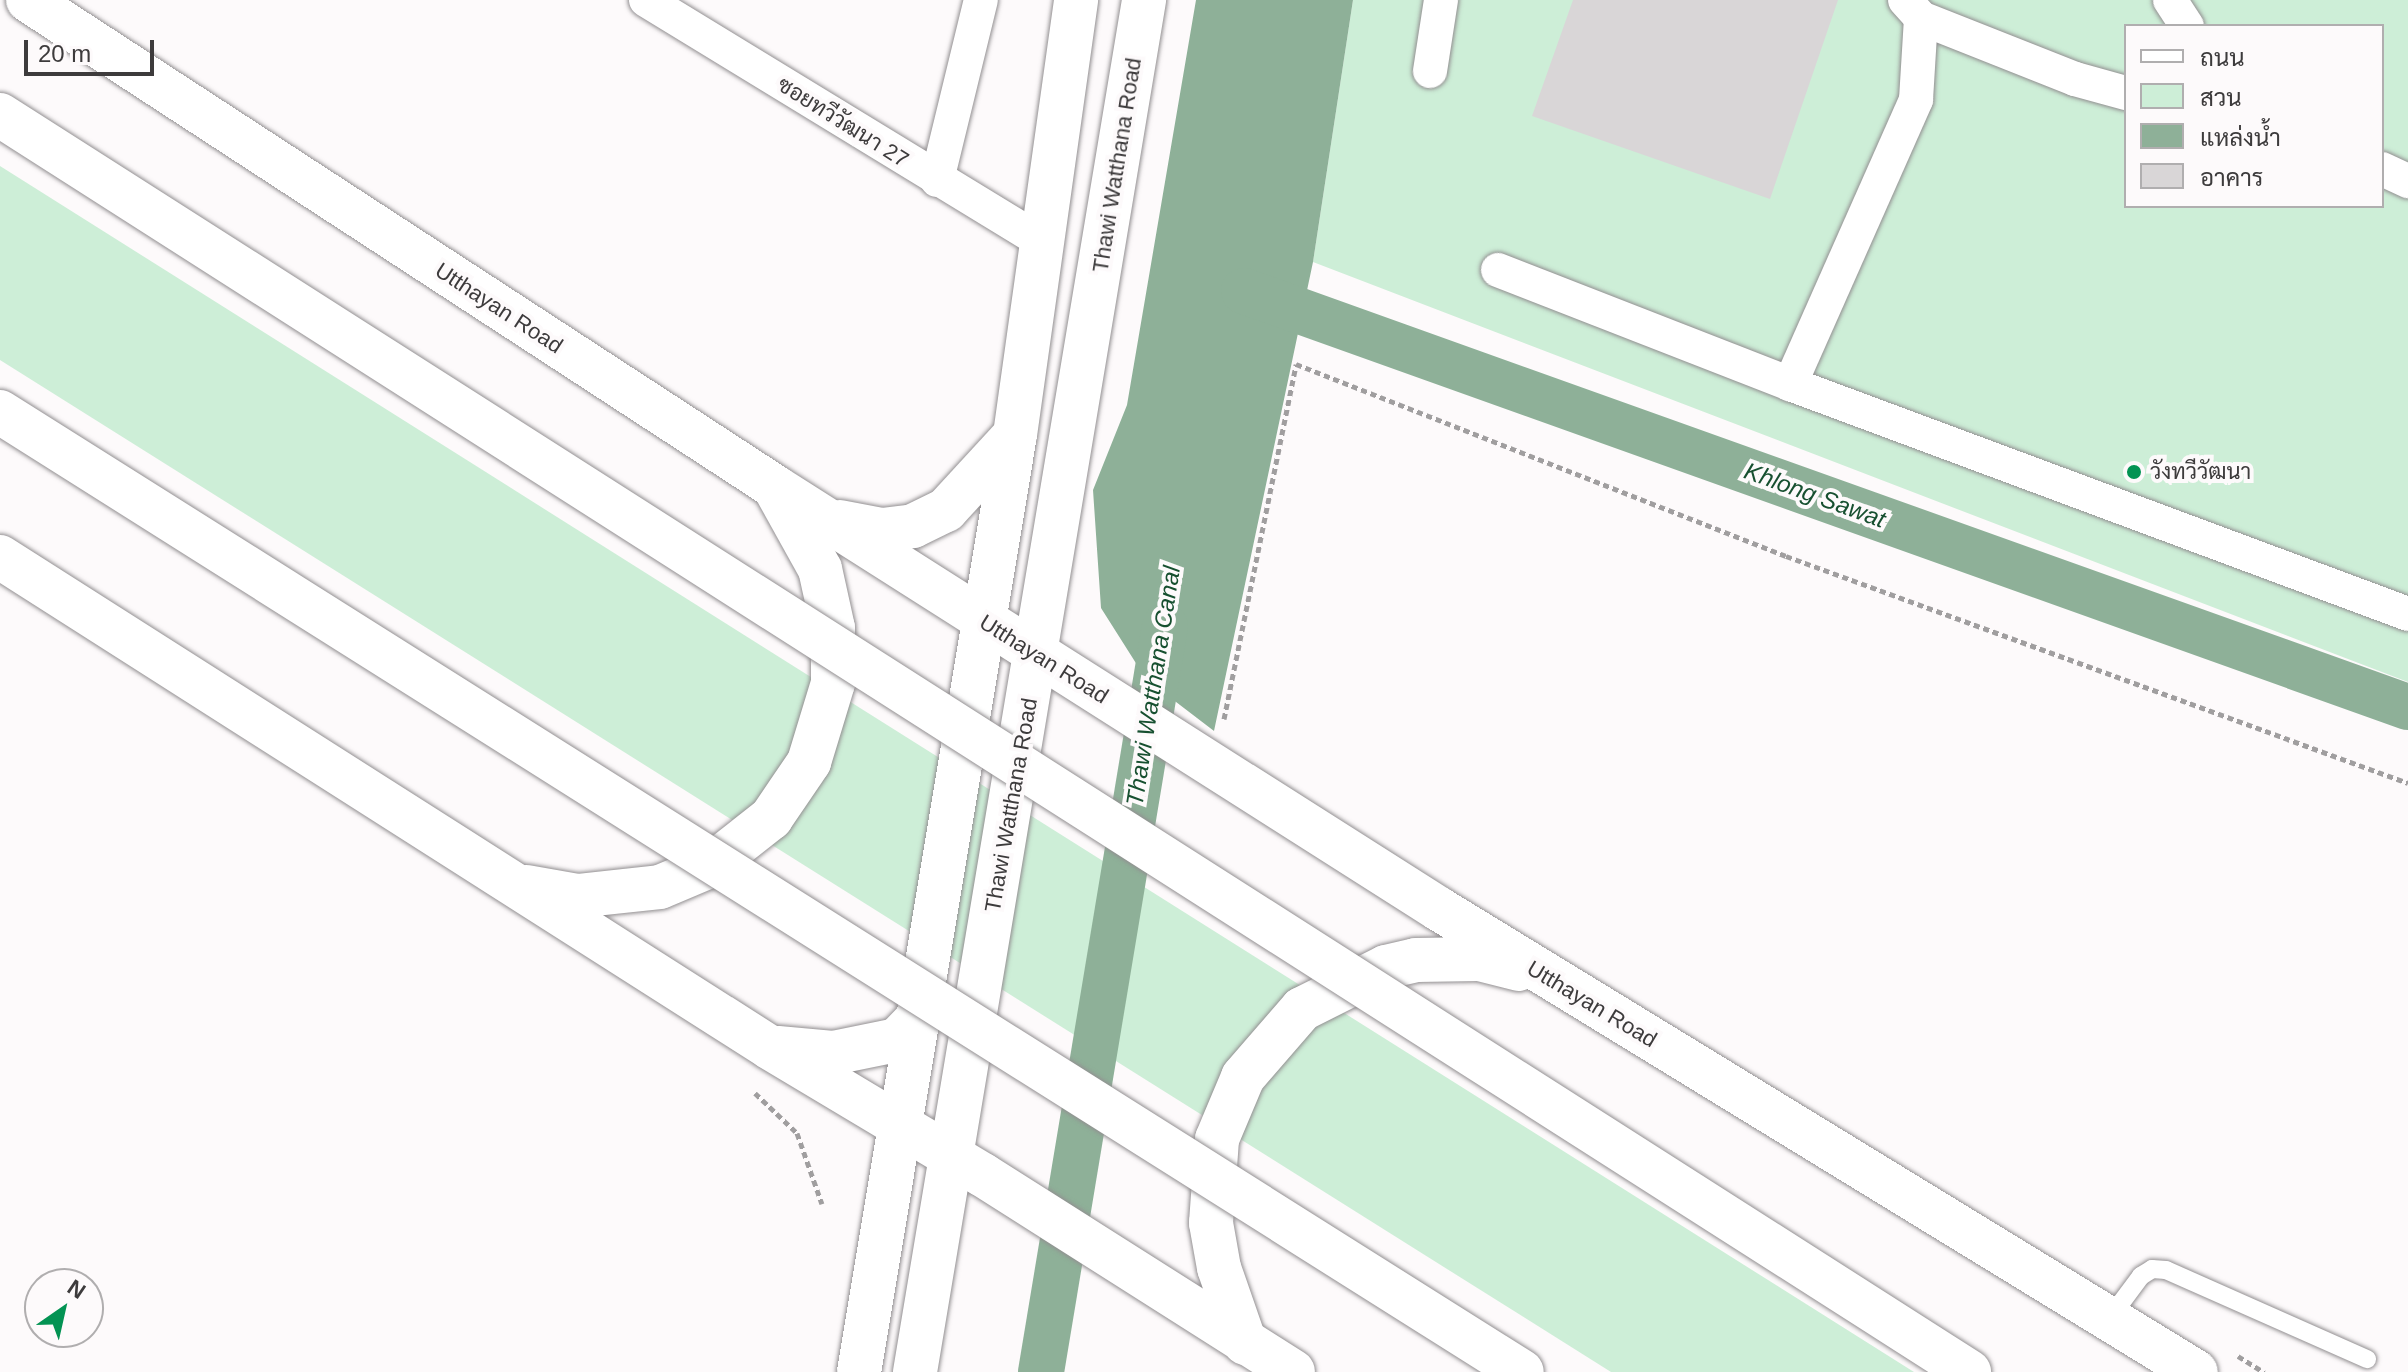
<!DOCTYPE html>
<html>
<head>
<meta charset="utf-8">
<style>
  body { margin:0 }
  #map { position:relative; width:2408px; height:1372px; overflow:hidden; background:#fdfafb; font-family:Arial,Sarabun,sans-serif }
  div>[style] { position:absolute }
  .green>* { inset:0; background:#cdeed7 }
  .water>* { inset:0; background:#8eb098 }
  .canal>* { height:46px; margin:-23px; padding:0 23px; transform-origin:23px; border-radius:23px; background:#8eb098 }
  .building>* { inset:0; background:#d9d6d7 }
  .path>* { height:5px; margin-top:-2.5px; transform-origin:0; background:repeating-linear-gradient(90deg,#a09e9f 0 6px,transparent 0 10px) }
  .roads { filter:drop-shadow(0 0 2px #928f91) drop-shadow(0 0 2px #928f91) }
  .lane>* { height:18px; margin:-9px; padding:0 9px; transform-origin:9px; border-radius:9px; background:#fff }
  .street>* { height:34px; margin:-17px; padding:0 17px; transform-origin:17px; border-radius:17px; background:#fff }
  .secondary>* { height:44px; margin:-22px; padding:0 22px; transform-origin:22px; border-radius:22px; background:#fff }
  .bridges { filter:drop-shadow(0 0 2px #928f91) drop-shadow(0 0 2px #928f91) }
  .secondary-bridge>* { height:44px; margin:-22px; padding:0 22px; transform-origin:22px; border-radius:22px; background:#fff }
  .dots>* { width:22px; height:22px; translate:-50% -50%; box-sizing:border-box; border:4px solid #fdfafb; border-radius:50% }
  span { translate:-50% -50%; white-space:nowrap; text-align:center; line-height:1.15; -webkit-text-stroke:8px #fdfafb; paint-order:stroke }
  .street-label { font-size:22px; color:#3d3b3c }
  .poi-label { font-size:22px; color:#3d3b3c }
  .left { translate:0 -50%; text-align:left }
  .water-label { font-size:24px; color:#175030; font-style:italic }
  .legend { position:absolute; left:2124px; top:24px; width:260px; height:184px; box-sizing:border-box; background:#fdfafb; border:2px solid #b0aeaf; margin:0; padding:10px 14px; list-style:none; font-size:24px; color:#3d3b3c }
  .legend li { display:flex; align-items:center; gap:16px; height:40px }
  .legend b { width:40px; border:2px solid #b0aeaf }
  .north { position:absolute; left:24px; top:1268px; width:80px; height:80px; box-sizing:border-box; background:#fdfafb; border:2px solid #b0aeaf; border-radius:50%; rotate:34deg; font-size:22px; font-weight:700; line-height:32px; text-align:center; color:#3d3b3c }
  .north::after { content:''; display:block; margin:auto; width:28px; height:36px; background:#039353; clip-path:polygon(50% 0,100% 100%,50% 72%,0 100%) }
  .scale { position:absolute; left:24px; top:40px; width:130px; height:36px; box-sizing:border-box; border:4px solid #3d3b3c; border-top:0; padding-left:10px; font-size:24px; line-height:28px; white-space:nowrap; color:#3d3b3c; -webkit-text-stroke:6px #fdfafb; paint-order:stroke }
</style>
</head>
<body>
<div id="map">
  <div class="green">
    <i style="clip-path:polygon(evenodd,1353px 0,2408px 0,2408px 682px,1313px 262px,1353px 0,2126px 26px,2382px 26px,2382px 206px,2126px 206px,2126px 26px)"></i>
    <i style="clip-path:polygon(0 166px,1914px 1372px,1611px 1372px,0 360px)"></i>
  </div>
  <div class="water">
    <i style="clip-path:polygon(1196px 0,1353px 0,1313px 262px,1214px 731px,1146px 679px,1101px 608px,1093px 490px,1127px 405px)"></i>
  </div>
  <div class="canal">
    <i style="left:1244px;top:291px;width:1236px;rotate:19.67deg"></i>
    <i style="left:1041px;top:1372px;width:756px;rotate:-80.56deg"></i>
  </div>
  <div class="building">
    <i style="clip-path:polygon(1573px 0,1838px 0,1770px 199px,1532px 116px)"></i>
  </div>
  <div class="path">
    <i style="left:1224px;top:719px;width:362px;rotate:-78.5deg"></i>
    <i style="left:1296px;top:364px;width:526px;rotate:21.4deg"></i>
    <i style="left:1786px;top:556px;width:662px;rotate:20.05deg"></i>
    <i style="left:755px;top:1093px;width:58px;rotate:43.6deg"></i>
    <i style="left:797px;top:1133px;width:75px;rotate:70.6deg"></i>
    <i style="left:2238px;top:1356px;width:31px;rotate:32deg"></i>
  </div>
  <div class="roads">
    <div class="lane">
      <i style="left:2109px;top:1319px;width:54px;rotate:-53.3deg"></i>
      <i style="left:2141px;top:1276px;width:13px;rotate:-32deg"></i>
      <i style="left:2152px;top:1269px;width:14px;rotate:4deg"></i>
      <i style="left:2166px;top:1270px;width:220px;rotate:23.9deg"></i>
    </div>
    <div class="street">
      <i style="left:646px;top:0;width:464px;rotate:31.4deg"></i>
      <i style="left:1905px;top:0;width:24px;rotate:48deg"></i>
      <i style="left:1921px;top:18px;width:82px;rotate:93.5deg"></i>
      <i style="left:1916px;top:100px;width:311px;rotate:113.9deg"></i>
      <i style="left:1790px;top:384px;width:659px;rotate:20.41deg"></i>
      <i style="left:2170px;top:0;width:31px;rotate:57deg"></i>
      <i style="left:1921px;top:18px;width:166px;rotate:21.6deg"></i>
      <i style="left:2075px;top:79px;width:53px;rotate:15.4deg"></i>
      <i style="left:1430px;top:71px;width:72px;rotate:-81.2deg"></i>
      <i style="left:2382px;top:169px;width:29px;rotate:25deg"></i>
      <i style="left:937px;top:180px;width:185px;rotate:-76.3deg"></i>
      <i style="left:1498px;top:270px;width:313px;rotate:21.3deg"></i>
    </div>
    <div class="secondary">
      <i style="left:28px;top:0;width:892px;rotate:33.1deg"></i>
      <i style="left:775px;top:487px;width:787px;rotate:32.44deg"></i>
      <i style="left:1439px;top:909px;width:887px;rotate:31.45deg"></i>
      <i style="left:840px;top:522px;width:43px;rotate:10.8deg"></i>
      <i style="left:882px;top:530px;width:31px;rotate:-7deg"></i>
      <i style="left:913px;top:526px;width:37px;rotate:-26deg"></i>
      <i style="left:946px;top:510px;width:100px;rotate:-47.4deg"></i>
      <i style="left:0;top:557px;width:912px;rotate:32.5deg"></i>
      <i style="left:769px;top:1047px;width:249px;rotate:30.9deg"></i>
      <i style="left:983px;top:1175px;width:367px;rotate:32.4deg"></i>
      <i style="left:526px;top:887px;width:52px;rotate:10deg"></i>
      <i style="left:577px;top:896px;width:83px;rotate:-6.2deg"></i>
      <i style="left:660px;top:887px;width:54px;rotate:-22.8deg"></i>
      <i style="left:710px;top:866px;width:78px;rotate:-38.2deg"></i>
      <i style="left:771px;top:818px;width:68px;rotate:-55.8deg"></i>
      <i style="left:809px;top:762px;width:83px;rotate:-73.1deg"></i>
      <i style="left:833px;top:683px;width:55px;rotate:-90deg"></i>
      <i style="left:833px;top:628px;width:60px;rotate:-102.4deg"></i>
      <i style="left:820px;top:569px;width:90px;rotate:-119.1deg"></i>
      <i style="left:778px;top:1048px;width:55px;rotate:5.2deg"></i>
      <i style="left:833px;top:1053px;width:65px;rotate:-11.5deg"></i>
      <i style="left:897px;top:1040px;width:33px;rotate:-46deg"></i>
      <i style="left:1245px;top:1343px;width:79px;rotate:-109.1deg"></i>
      <i style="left:1219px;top:1268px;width:46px;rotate:-100.1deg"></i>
      <i style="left:1211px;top:1223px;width:84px;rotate:-85.9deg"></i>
      <i style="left:1217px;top:1139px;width:67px;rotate:-67.2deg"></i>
      <i style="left:1243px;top:1077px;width:90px;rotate:-49.1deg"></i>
      <i style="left:1302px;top:1009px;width:94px;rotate:-26.6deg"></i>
      <i style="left:1386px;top:967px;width:31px;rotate:-13deg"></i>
      <i style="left:1416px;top:960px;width:63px;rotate:-0.9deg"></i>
      <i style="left:1479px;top:959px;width:41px;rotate:14deg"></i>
      <i style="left:859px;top:1372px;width:950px;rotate:-80.55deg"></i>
      <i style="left:1015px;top:435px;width:439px;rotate:-82deg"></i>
      <i style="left:915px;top:1372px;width:1391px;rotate:-80.52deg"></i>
    </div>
  </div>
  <div class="bridges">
    <div class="secondary-bridge">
      <i style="left:0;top:115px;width:2336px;rotate:32.55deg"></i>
      <i style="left:0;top:412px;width:1799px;rotate:32.24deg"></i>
    </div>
  </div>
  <div class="dots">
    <i style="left:2134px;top:472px;background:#039353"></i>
  </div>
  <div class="street-label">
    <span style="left:843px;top:122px;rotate:32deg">ซอยทวีวัฒนา 27</span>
    <span style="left:1117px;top:165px;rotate:-81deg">Thawi Watthana Road</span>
    <span style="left:499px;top:308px;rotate:33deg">Utthayan Road</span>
    <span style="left:1044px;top:659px;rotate:32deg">Utthayan Road</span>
    <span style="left:1011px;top:805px;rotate:-80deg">Thawi Watthana Road</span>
    <span style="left:1592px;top:1004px;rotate:31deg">Utthayan Road</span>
  </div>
  <div class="poi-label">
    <span class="left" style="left:2150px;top:472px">วังทวีวัฒนา</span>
  </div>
  <div class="water-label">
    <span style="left:1815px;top:495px;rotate:20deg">Khlong Sawat</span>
    <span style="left:1153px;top:686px;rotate:-81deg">Thawi Watthana Canal</span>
  </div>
  <ul class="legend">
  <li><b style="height:10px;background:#fff"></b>ถนน</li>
  <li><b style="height:22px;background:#cdeed7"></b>สวน</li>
  <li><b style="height:22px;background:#8eb098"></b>แหล่งน้ำ</li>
  <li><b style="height:22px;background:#d9d6d7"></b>อาคาร</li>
  </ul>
  <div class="north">N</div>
  <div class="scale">20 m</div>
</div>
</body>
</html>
